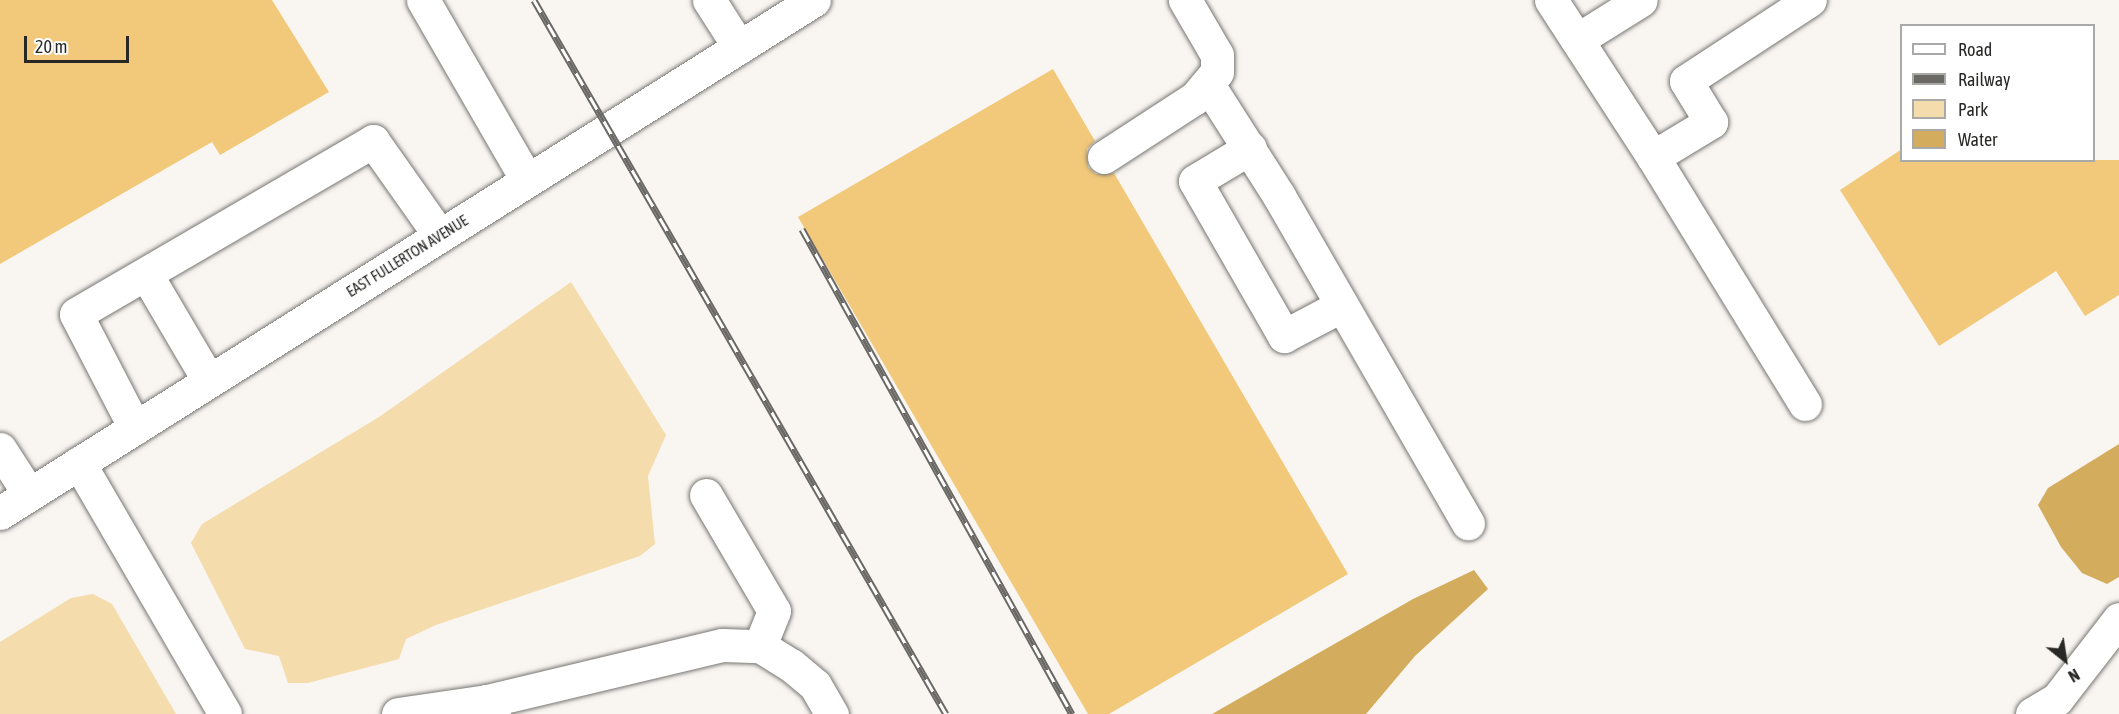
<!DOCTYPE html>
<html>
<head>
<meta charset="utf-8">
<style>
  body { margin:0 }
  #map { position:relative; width:2119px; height:714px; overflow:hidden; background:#f9f6f2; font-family:"Asap Condensed",sans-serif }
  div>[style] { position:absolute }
  .green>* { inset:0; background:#f5dcac }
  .water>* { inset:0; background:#d4ac5d }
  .building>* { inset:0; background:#f2c97a }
  .roads { filter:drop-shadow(0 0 2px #787672) drop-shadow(0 0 2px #787672) }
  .minor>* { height:33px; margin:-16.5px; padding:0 16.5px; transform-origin:16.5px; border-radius:16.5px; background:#fff }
  .rail>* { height:7px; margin-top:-3.5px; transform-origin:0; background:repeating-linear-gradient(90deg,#fff 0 14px,#6a6966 0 28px); box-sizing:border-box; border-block:2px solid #6a6966 }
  span { translate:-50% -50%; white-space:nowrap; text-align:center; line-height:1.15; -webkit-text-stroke:5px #fff; paint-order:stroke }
  .street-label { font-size:15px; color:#282826 }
  .legend { position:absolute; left:1900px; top:24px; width:195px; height:138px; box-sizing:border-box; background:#fff; border:2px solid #a9a9a8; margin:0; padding:8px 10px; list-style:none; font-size:18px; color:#282826 }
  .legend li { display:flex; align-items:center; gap:12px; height:30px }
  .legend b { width:30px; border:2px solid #a9a9a8 }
  .north { position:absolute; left:2035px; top:630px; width:60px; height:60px; -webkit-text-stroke:4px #fff; paint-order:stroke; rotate:150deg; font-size:16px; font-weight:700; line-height:24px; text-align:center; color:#282826 }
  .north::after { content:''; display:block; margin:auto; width:21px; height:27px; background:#282826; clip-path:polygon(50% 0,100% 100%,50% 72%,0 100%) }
  .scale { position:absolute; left:24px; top:36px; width:105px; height:27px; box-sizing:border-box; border:3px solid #282826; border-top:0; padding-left:8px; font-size:18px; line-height:21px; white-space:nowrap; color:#282826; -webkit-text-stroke:4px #fff; paint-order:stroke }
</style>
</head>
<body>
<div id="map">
  <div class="green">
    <i style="clip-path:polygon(571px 282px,666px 435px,648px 476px,655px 544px,640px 556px,436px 625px,406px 639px,399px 659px,308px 683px,288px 683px,279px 656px,245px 649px,191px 543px,202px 524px,379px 417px)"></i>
    <i style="clip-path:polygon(93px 594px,112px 604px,176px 714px,0 714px,0 642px,71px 598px)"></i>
  </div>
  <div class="water">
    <i style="clip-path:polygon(2119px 444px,2119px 577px,2107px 584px,2082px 573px,2061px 547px,2038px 505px,2048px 488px)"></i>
    <i style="clip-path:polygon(1474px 570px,1488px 589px,1415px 656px,1366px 714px,1212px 714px,1413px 599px)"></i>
  </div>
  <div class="building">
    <i style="clip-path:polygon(0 0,272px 0,329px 92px,220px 155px,212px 142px,0 264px)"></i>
    <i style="clip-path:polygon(1053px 69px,1095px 141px,1087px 149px,1088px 167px,1096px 174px,1114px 173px,1348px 574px,1109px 714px,1088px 714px,798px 217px)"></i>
    <i style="clip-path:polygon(1902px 149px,1902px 160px,2119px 160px,2119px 295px,2085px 316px,2056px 271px,1939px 346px,1840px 190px)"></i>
  </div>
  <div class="roads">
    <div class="minor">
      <i style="left:423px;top:0;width:208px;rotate:60deg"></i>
      <i style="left:709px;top:0;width:56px;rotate:57.4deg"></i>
      <i style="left:1551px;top:0;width:187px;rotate:57deg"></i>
      <i style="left:1653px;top:157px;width:68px;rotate:-31.1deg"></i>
      <i style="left:1711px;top:122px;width:48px;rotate:-121.4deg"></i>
      <i style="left:1686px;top:81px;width:148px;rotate:-33.2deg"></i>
      <i style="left:1577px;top:40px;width:75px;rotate:-32deg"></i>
      <i style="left:1209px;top:86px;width:130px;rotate:57.5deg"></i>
      <i style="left:1279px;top:196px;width:378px;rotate:60deg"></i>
      <i style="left:1250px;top:148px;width:64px;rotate:149deg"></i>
      <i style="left:1195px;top:181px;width:179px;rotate:60.1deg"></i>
      <i style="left:1284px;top:336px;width:64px;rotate:-27.8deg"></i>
      <i style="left:1104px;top:157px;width:108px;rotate:-33deg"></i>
      <i style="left:1195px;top:98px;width:34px;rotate:-50deg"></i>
      <i style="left:1217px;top:72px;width:17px;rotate:-90deg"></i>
      <i style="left:1217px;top:55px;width:64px;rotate:-120.2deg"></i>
      <i style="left:1653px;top:157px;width:290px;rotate:58.4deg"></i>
      <i style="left:146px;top:274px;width:124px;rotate:59.5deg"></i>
      <i style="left:135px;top:428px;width:128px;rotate:-117.4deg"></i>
      <i style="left:76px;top:314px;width:344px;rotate:-30.2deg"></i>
      <i style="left:373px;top:141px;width:116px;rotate:54.8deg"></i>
      <i style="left:0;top:449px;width:54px;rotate:57.2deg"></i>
      <i style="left:79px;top:463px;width:290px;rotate:59.8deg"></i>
      <i style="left:706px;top:495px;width:134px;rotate:59.6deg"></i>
      <i style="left:774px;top:611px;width:38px;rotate:112deg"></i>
      <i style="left:0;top:513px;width:962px;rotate:-32.22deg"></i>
      <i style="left:487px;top:701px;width:242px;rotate:-13.4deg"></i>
      <i style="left:722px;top:645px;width:38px;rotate:2deg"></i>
      <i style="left:760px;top:646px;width:36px;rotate:32deg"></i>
      <i style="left:791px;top:665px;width:31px;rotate:40deg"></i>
      <i style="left:815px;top:685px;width:34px;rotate:60deg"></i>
      <i style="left:398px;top:714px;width:90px;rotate:-8.3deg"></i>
      <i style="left:487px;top:701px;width:15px;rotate:62deg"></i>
      <i style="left:2032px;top:714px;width:29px;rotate:-31deg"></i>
      <i style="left:2057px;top:699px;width:101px;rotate:-52.2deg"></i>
    </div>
  </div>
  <div class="rail">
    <i style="left:534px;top:0;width:824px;rotate:60.01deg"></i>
    <i style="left:802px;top:229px;width:555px;rotate:60.9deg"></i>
  </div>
  <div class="street-label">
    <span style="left:407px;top:256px;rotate:-32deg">EAST FULLERTON AVENUE</span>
  </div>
  <ul class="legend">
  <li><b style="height:8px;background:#fff"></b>Road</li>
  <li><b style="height:8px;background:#6a6966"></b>Railway</li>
  <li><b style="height:16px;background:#f5dcac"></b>Park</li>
  <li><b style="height:16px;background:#d4ac5d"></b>Water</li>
  </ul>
  <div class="north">N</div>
  <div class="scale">20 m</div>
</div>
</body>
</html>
